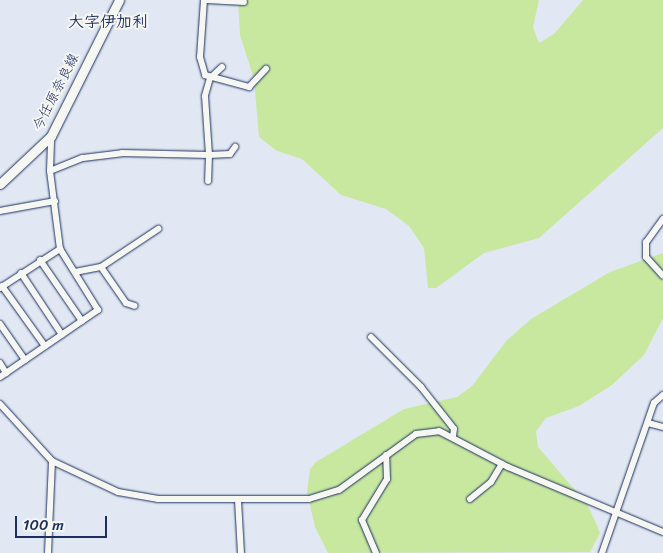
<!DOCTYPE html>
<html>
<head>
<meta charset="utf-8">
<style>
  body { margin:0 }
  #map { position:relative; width:663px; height:553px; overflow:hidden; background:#e1e8f3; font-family:Sriracha,"Klee One",sans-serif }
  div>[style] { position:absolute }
  .green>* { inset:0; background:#c8e8a0 }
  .roads { filter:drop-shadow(0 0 1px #1b2f5e) drop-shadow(0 0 1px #1b2f5e) }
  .street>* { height:6px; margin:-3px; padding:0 3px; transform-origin:3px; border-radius:3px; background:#f6f6f2 }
  .secondary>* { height:9px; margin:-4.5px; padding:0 4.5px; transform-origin:4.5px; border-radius:4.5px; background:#f6f6f2 }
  span { translate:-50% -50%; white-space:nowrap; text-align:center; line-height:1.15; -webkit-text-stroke:4px #f6f6f2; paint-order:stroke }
  .street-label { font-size:14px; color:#1b2f5e }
  .quarter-label { font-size:16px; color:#1b2f5e; font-weight:700 }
  .scale { position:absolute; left:15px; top:516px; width:92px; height:22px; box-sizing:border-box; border:2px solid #1b2f5e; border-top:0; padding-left:6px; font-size:15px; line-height:18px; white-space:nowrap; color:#1b2f5e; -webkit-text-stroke:4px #f6f6f2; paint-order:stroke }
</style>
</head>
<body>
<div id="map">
  <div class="green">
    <i style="clip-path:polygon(238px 0,539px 0,533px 27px,539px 43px,554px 34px,583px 0,663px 0,663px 128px,539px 238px,484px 253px,436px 288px,428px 288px,424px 248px,409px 226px,386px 209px,341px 195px,302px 159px,277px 151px,259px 137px,254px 79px,240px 35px)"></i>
    <i style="clip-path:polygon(663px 253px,663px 318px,644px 355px,612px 385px,579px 406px,546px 418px,536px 431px,538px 447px,587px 504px,595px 521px,600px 533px,590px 552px,328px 553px,315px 527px,307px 492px,310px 469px,316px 462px,404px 409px,457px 397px,472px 386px,507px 340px,531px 319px,610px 272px)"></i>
  </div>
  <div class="roads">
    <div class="street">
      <i style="left:204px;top:0;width:57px;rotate:94deg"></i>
      <i style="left:200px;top:57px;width:19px;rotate:74deg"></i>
      <i style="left:205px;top:75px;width:46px;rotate:15.3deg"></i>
      <i style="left:249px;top:87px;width:25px;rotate:-47deg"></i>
      <i style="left:207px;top:0;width:37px;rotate:3deg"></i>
      <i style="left:222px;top:67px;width:16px;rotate:137deg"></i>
      <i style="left:210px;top:78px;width:19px;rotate:106deg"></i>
      <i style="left:205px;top:96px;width:59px;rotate:86.1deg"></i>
      <i style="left:209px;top:155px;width:21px;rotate:-3deg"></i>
      <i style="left:230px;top:154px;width:9px;rotate:-54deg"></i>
      <i style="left:50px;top:171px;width:35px;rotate:-22deg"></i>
      <i style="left:83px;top:158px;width:39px;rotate:-7deg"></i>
      <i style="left:122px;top:153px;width:87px;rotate:1.3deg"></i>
      <i style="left:209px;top:155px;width:26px;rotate:92deg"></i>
      <i style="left:0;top:211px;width:56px;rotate:-10.3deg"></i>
      <i style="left:663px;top:219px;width:29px;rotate:126deg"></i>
      <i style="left:646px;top:242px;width:15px;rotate:90deg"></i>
      <i style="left:646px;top:257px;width:25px;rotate:48deg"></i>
      <i style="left:40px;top:260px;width:74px;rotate:55.5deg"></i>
      <i style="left:101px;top:267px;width:44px;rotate:55.2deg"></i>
      <i style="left:126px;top:303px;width:9px;rotate:18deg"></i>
      <i style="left:75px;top:272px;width:26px;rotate:-11deg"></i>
      <i style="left:101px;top:267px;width:69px;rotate:-33.7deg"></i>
      <i style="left:21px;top:273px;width:74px;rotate:56.5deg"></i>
      <i style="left:2px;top:286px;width:74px;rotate:54.4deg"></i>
      <i style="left:0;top:288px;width:72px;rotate:-33deg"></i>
      <i style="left:0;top:324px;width:44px;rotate:55.2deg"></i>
      <i style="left:371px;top:337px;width:71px;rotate:45deg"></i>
      <i style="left:421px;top:387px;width:53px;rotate:51.8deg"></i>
      <i style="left:454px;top:429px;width:7px;rotate:98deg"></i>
      <i style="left:0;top:363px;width:12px;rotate:59deg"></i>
      <i style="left:0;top:377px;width:119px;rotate:-34.4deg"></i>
      <i style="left:98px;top:310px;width:72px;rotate:-121.9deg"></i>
      <i style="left:60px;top:249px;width:79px;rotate:-97.3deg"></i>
      <i style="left:50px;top:171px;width:35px;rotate:-88deg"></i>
      <i style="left:0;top:404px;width:77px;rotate:47.6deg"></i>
      <i style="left:52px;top:461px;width:73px;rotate:25.2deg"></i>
      <i style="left:118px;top:492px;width:41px;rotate:9.9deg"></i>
      <i style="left:158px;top:499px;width:151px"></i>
      <i style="left:309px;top:499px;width:31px;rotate:-17deg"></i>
      <i style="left:339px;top:490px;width:95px;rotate:-36deg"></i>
      <i style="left:416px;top:434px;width:23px;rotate:-7deg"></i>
      <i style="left:439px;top:431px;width:78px;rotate:27.6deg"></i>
      <i style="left:508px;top:467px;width:168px;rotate:22.8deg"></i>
      <i style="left:648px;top:423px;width:16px;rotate:15deg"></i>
      <i style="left:470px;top:499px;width:27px;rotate:-39deg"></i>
      <i style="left:491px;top:482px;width:21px;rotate:-59deg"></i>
      <i style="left:238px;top:500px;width:53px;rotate:86.8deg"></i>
      <i style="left:48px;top:553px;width:92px;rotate:-87.5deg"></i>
      <i style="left:376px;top:553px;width:36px;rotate:-113deg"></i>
      <i style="left:362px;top:520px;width:48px;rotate:-58.6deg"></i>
      <i style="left:387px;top:479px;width:24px;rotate:-92deg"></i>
      <i style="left:602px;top:553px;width:159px;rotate:-70.9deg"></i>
      <i style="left:654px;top:403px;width:12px;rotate:-42deg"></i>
    </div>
    <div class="secondary">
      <i style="left:0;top:184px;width:70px;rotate:-43.3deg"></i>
      <i style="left:51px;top:136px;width:152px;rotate:-63.4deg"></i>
    </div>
  </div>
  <div class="street-label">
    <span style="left:56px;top:92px;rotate:-63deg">今任原奈良線</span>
  </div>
  <div class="quarter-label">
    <span style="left:108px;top:22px">大字伊加利</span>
  </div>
  <div class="scale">100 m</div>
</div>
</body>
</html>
